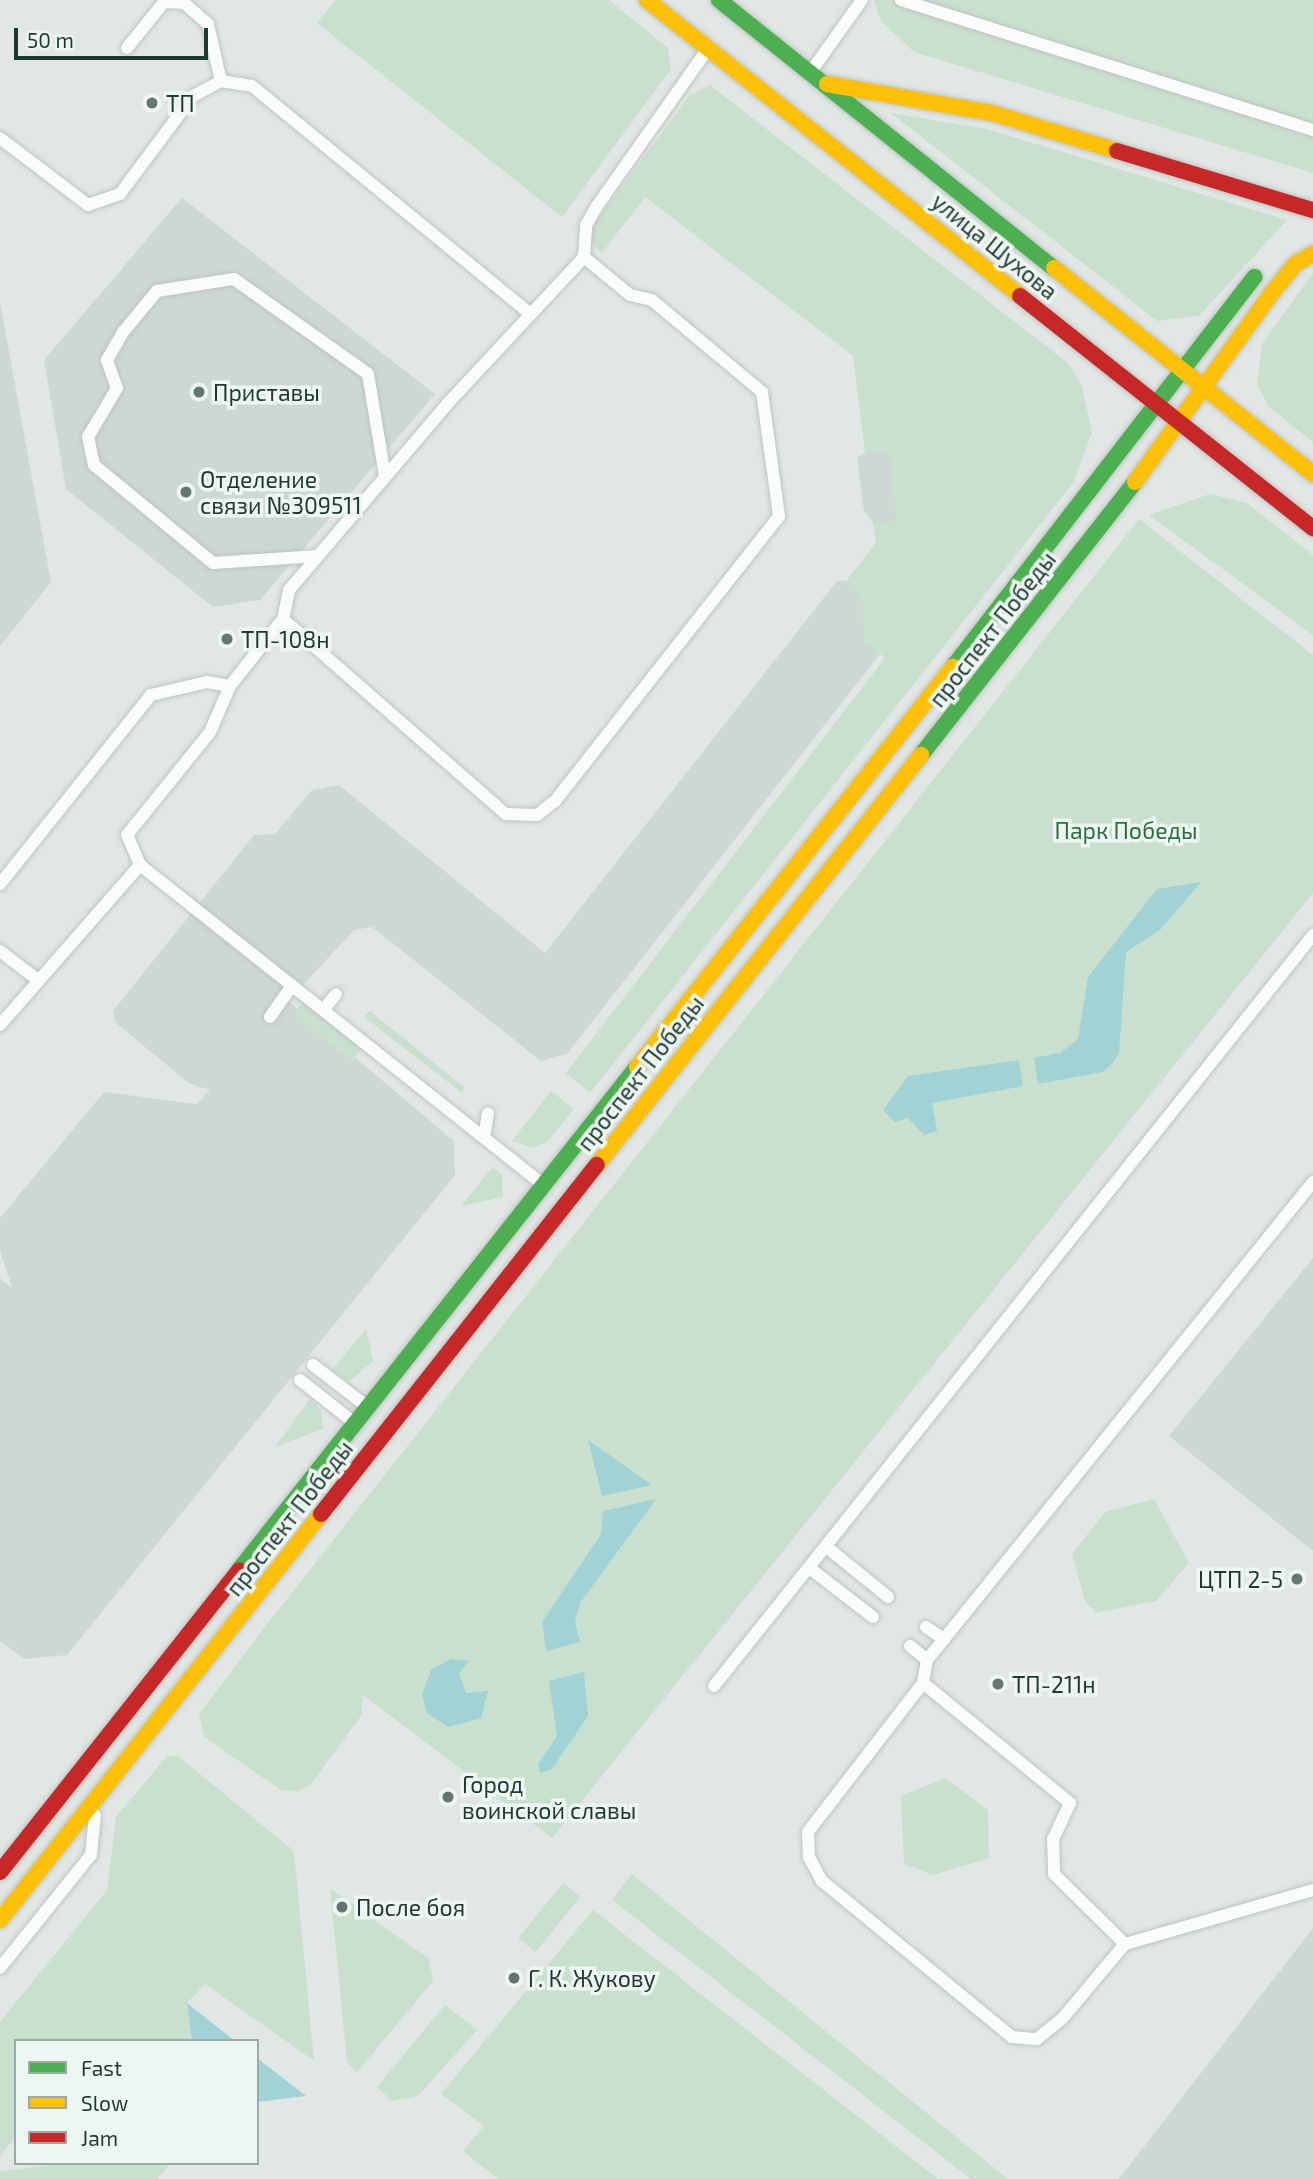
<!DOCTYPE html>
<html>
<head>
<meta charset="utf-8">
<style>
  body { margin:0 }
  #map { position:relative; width:1313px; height:2179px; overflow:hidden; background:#e1e7e4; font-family:"Exo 2",sans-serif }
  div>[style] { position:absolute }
  .built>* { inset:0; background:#ced8d3 }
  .green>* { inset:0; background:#c9e0cf; transform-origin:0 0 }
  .water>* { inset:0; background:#a0d2d6 }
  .roads { filter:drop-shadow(0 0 2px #bec4c1) drop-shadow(0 0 2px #bec4c1) }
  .lane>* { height:12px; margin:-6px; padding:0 6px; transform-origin:6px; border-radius:6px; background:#fafbfb }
  .fast>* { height:16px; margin:-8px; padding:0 8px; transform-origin:8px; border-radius:8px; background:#4caf50 }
  .slow>* { height:16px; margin:-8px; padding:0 8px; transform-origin:8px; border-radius:8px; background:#ffc107 }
  .jam>* { height:16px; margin:-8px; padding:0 8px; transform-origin:8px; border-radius:8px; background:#c62828 }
  .dots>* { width:19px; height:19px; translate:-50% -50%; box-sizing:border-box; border:4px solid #eef6f2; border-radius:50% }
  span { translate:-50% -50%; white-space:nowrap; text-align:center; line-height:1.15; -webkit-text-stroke:7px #eef6f2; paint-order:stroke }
  .poi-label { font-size:23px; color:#1f3931 }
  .left { translate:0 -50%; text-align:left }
  .right { translate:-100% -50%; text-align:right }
  .street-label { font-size:23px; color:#1f3931 }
  .park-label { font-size:23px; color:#2a7041 }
  .legend { position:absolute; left:14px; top:2039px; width:245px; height:126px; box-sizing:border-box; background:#eef6f2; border:2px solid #9baaa5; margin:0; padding:9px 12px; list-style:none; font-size:21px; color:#1f3931 }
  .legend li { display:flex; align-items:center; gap:14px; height:35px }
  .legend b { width:35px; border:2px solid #9baaa5 }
  .scale { position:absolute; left:14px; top:28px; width:194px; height:32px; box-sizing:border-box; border:4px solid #1f3931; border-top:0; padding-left:9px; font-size:21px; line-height:24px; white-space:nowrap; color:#1f3931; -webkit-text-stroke:5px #eef6f2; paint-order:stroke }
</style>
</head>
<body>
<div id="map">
  <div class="built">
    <i style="clip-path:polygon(182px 198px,435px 394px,260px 600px,213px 607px,66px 489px,44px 360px)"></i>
    <i style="clip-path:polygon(0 302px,51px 582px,0 646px)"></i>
    <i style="clip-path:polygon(895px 430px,915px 530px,885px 540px,864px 511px,857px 458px)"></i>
    <i style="clip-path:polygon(875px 580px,887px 645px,567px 1054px,541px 1061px,372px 927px,354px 930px,288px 1001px,454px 1141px,455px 1175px,67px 1655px,24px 1659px,0 1641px,0 1279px,12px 1288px,0 1250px,0 1218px,104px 1092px,197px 1104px,210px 1090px,190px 1084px,116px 1023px,113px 1011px,254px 835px,275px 834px,312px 790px,339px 785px,545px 953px,837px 581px)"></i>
    <i style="clip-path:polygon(1313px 1258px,1313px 1551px,1169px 1436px)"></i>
    <i style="clip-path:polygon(1313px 1928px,1313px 2179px,1119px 2179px)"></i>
  </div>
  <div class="green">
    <i style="clip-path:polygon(335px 0,609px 0,668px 48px,671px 69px,562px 217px,317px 23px)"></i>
    <i style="clip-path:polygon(874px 0,1313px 0,1313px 173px,914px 52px,881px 21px)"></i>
    <i style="clip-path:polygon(710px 85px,1069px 364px,1082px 387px,1092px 433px,1073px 483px,590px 1093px,566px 1073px,885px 658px,864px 640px,863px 596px,846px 581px,876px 543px,873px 525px,897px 521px,889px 450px,865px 452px,853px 356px,645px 197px,602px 253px,590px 243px,592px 227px,690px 95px)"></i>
    <i style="clip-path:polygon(891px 113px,987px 129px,1287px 220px,1199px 316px,1157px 321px)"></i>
    <i style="clip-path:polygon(1313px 273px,1313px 442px,1269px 407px,1257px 384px,1262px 344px)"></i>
    <i style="clip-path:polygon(1210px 494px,1247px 503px,1313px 555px,1313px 635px,1149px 515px)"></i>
    <i style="clip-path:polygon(1139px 519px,1313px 655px,1313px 893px,552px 1838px,363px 1695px,361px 1716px,310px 1785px,297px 1792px,281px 1790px,204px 1737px,199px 1714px,268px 1623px)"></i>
    <i style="left:304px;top:1001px;width:75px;height:16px;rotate:39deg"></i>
    <i style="clip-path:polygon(370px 1011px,464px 1087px,462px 1093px,364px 1017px)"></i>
    <i style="clip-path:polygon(551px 1091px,574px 1109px,547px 1142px,533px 1148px,512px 1141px)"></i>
    <i style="clip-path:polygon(493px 1167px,503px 1176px,503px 1197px,461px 1206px)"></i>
    <i style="clip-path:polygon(366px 1329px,373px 1361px,350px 1381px,331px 1371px)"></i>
    <i style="clip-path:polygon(310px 1399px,321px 1411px,323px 1429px,275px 1447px)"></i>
    <i style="clip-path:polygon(1154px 1499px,1189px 1563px,1156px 1601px,1096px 1613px,1085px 1601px,1072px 1554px,1105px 1512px)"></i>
    <i style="clip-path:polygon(167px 1756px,178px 1756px,294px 1851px,314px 2061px,205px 1984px,187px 2003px,192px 2041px,16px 2041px,16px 2137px,0 2155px,0 2022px,107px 1890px,116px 1817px)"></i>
    <i style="clip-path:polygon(945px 1778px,988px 1810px,989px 1858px,933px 1875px,904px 1864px,901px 1796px)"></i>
    <i style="clip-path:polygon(632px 1874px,1008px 2179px,971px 2179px,612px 1900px)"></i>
    <i style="left:563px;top:1883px;width:22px;height:71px;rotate:39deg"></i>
    <i style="clip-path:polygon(330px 1888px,429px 1959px,433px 1981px,357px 2072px,347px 2062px)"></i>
    <i style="clip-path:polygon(593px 1910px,938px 2179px,498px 2179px,463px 2151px,484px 2126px,441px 2094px)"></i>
    <i style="clip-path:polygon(445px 2005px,477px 2030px,418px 2096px,392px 2101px,377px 2087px)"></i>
    <i style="clip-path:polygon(68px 2163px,170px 2163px,158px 2179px,0 2179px,0 2171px)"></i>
  </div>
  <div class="water">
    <i style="clip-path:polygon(1201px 882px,1160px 930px,1126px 952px,1119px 1053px,1112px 1064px,1102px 1072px,1038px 1084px,1034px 1058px,1060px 1053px,1078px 1039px,1088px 977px,1157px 889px)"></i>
    <i style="clip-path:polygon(1019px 1060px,1023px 1086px,932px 1103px,937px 1131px,924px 1135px,908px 1118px,895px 1122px,883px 1110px,908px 1076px)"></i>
    <i style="clip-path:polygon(588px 1440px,652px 1485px,602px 1496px)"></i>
    <i style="clip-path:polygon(656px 1499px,580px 1603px,575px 1621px,580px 1642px,546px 1651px,542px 1622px,601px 1534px,603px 1511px)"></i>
    <i style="clip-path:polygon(451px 1659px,469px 1661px,459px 1673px,466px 1693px,488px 1691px,481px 1718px,448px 1727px,427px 1713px,422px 1695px,431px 1670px)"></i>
    <i style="clip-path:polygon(584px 1672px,588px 1716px,552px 1769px,540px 1773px,538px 1764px,557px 1736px,549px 1681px)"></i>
    <i style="clip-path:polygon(187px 2003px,235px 2041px,192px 2041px)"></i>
    <i style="clip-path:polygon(257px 2058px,306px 2096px,257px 2102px)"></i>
  </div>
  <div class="roads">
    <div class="lane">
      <i style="left:901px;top:0;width:432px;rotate:17.5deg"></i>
      <i style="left:127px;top:48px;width:59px;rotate:-51.2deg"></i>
      <i style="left:164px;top:2px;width:20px;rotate:3deg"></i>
      <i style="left:184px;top:3px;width:32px;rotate:41deg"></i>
      <i style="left:208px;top:24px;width:58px;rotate:77.2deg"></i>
      <i style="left:812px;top:70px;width:86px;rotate:-54.5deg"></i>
      <i style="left:0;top:138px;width:111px;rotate:37.3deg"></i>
      <i style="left:88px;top:205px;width:34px;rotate:-19deg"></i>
      <i style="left:120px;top:194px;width:122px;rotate:-53.3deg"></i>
      <i style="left:193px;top:96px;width:32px;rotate:-28deg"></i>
      <i style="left:221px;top:81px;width:31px;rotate:9deg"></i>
      <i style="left:252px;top:86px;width:360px;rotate:39.3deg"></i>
      <i style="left:318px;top:556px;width:105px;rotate:176.2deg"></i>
      <i style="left:213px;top:563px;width:154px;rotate:-140.5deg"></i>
      <i style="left:94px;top:465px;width:29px;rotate:-102deg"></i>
      <i style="left:88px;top:437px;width:57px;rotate:-59.4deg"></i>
      <i style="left:117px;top:388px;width:30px;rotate:-110deg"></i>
      <i style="left:107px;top:360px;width:34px;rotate:-60deg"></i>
      <i style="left:124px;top:331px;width:52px;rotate:-50.5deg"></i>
      <i style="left:157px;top:291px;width:78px;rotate:-8.9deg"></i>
      <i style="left:234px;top:279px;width:164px;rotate:35.3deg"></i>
      <i style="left:368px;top:374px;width:103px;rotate:80.5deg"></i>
      <i style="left:283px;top:619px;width:296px;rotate:41.2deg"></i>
      <i style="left:506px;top:814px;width:31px;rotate:2deg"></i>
      <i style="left:537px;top:815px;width:23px;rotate:-38deg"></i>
      <i style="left:555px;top:801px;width:362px;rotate:-51.8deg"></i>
      <i style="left:779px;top:516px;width:125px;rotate:-97.8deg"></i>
      <i style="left:762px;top:392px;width:143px;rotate:-140.1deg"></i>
      <i style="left:652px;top:300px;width:23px;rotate:-167deg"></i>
      <i style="left:630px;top:295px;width:60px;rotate:-140.4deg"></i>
      <i style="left:0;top:884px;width:242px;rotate:-51.4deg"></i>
      <i style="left:151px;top:695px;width:57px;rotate:-13.1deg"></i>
      <i style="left:207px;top:682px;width:23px;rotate:10deg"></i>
      <i style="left:0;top:951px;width:44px;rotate:37.6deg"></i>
      <i style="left:324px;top:1009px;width:19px;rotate:-51deg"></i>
      <i style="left:270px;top:1017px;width:38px;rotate:-55deg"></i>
      <i style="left:0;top:1025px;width:213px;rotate:-48.8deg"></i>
      <i style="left:484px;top:1138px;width:25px;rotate:-81deg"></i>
      <i style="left:1313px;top:1182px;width:614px;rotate:128.92deg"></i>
      <i style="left:927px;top:1660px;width:23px;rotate:100deg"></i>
      <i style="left:923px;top:1683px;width:188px;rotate:127.7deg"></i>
      <i style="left:808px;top:1832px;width:25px;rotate:88deg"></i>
      <i style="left:809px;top:1857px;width:27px;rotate:62deg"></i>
      <i style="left:822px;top:1881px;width:246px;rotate:39.4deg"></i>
      <i style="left:1012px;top:2037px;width:25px;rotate:5deg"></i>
      <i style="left:1037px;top:2039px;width:32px;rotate:-39deg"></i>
      <i style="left:1062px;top:2019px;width:98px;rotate:-50deg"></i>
      <i style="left:1125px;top:1944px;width:196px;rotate:-16deg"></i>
      <i style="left:541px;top:1183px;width:512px;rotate:-141.58deg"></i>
      <i style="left:140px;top:865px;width:33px;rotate:-113deg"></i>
      <i style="left:127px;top:835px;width:132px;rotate:-51.1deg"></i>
      <i style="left:210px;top:732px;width:50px;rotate:-66.5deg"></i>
      <i style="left:230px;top:686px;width:85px;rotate:-51.7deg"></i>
      <i style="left:283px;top:619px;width:30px;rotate:-78deg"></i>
      <i style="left:289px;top:590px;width:247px;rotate:-49.6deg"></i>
      <i style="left:449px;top:402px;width:198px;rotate:-47deg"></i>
      <i style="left:584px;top:257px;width:32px;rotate:-86deg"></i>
      <i style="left:586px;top:225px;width:22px;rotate:-60deg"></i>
      <i style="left:597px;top:206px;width:191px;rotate:-54.8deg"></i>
      <i style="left:313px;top:1365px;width:66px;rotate:37.6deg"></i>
      <i style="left:300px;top:1380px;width:66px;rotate:38.3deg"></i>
      <i style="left:829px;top:1549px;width:76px;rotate:39.1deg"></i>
      <i style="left:812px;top:1570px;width:77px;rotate:37.6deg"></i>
      <i style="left:926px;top:1627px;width:22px;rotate:34deg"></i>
      <i style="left:910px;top:1646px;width:22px;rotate:39deg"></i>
      <i style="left:923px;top:1683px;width:190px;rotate:39.2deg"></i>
      <i style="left:1070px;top:1803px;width:40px;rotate:115deg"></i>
      <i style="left:1053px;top:1839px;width:35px;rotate:88deg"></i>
      <i style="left:1054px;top:1874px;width:100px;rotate:44.6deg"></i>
      <i style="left:714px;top:1686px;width:961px;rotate:-51.42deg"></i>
      <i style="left:0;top:1968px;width:145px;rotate:-51.2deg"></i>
      <i style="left:91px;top:1855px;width:40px;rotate:-84.3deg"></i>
    </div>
    <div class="fast">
      <i style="left:719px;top:0;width:429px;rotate:38.7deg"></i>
      <i style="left:953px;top:667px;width:493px;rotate:-52.3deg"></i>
      <i style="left:921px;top:755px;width:347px;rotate:-51.9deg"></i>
      <i style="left:239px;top:1570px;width:641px;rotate:-51.65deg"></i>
    </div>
    <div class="slow">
      <i style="left:647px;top:0;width:476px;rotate:38.4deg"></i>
      <i style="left:827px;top:84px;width:168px;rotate:10deg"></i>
      <i style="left:992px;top:113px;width:131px;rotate:16.9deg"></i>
      <i style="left:1054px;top:268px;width:331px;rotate:38.5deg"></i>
      <i style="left:1135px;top:482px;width:232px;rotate:-54.1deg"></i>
      <i style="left:1271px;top:294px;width:38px;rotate:-51deg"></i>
      <i style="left:1295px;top:264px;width:21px;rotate:-29deg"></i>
      <i style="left:637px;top:1067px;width:510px;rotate:-51.69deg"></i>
      <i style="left:597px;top:1165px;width:523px;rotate:-51.68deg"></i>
      <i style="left:0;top:1920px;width:518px;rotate:-51.67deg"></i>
    </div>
    <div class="jam">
      <i style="left:1117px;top:151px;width:205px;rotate:16.8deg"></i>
      <i style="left:1020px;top:296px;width:374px;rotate:38.4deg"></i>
      <i style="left:321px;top:1514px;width:445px;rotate:-51.7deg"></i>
      <i style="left:0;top:1872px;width:385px;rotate:-51.6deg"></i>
    </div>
  </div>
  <div class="dots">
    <i style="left:152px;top:103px;background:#637670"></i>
    <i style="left:199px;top:392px;background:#637670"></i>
    <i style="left:186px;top:492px;background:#637670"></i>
    <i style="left:227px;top:639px;background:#637670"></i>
    <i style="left:1297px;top:1579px;background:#637670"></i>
    <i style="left:998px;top:1684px;background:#637670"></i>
    <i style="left:448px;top:1797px;background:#637670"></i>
    <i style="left:342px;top:1907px;background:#637670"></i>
    <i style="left:514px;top:1978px;background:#637670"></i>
  </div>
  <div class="poi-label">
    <span class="left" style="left:166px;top:103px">ТП</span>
    <span class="left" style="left:213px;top:392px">Приставы</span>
    <span class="left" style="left:200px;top:492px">Отделение<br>связи №309511</span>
    <span class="left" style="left:241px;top:639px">ТП-108н</span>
    <span class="right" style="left:1283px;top:1579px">ЦТП 2-5</span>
    <span class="left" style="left:1012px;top:1684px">ТП-211н</span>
    <span class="left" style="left:462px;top:1797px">Город<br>воинской славы</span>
    <span class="left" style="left:356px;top:1907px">После боя</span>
    <span class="left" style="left:528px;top:1978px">Г. К. Жукову</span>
  </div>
  <div class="street-label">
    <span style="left:995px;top:246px;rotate:39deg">улица Шухова</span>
    <span style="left:992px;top:629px;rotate:-52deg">проспект Победы</span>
    <span style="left:640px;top:1073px;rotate:-52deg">проспект Победы</span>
    <span style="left:289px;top:1518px;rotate:-52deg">проспект Победы</span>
  </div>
  <div class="park-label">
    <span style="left:1126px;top:830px">Парк Победы</span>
  </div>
  <ul class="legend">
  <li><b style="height:9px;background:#4caf50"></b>Fast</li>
  <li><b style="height:9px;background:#ffc107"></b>Slow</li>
  <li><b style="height:9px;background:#c62828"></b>Jam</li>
  </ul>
  <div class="scale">50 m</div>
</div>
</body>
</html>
